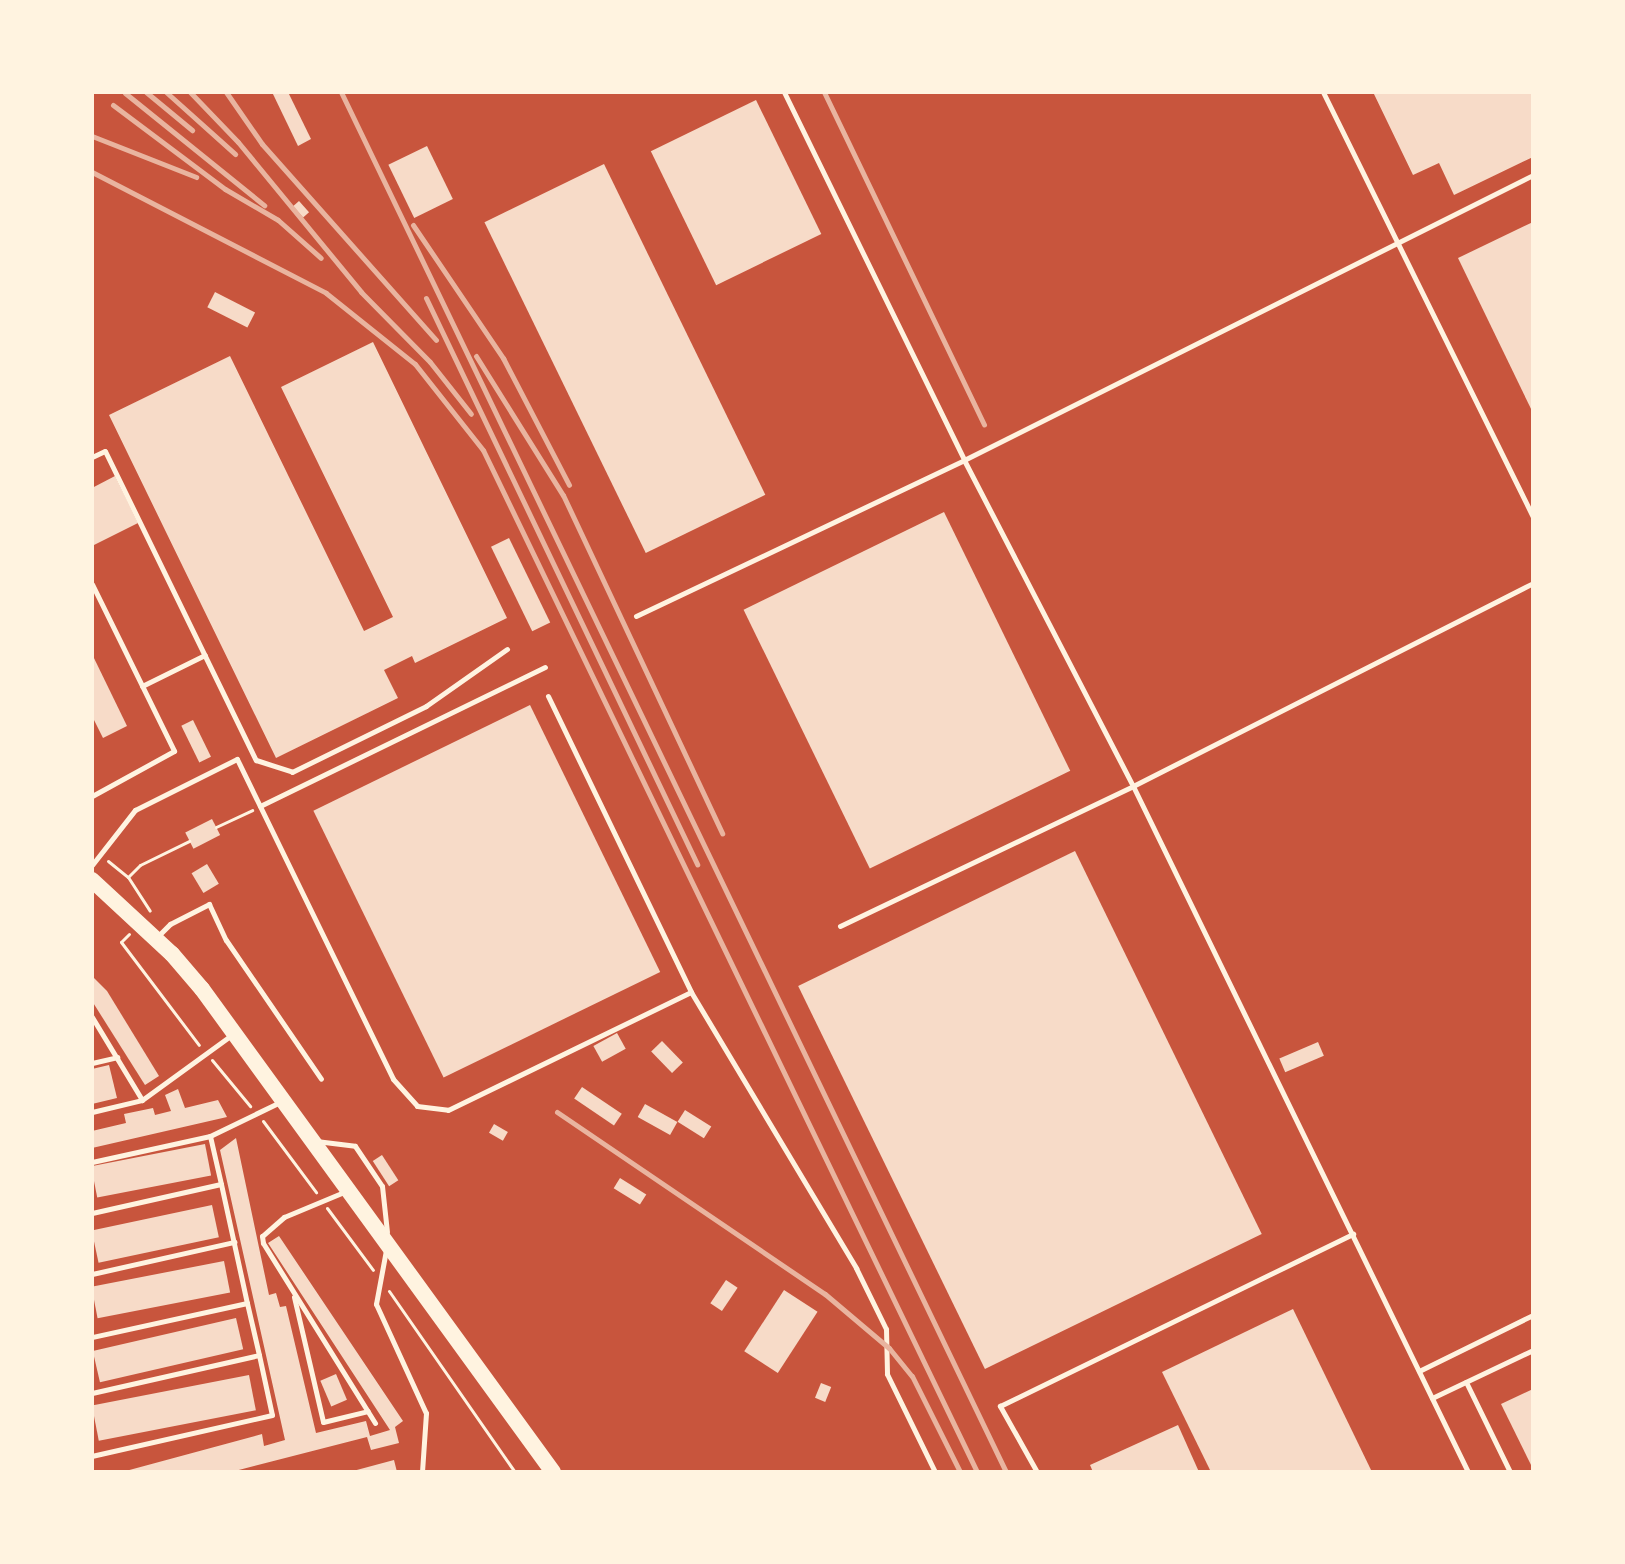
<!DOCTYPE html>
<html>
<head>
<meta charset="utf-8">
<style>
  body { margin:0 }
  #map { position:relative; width:1625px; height:1564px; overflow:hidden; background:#c8553d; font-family:Arial,sans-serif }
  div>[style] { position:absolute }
  .building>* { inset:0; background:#f7dbc8; transform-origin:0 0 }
  .path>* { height:3px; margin:-1.5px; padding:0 1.5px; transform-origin:1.5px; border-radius:1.5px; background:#fff3e0 }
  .service>* { height:5px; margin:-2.5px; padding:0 2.5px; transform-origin:2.5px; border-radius:2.5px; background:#fff3e0 }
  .primary>* { height:16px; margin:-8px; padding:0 8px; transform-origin:8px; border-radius:8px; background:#fff3e0 }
  .rail>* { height:5px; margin:-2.5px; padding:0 2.5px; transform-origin:2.5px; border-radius:2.5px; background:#e9b49f }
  span { translate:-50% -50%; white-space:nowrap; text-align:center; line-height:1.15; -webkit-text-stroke:6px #fff3e0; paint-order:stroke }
  .frame { position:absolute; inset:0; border:94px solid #fff3e0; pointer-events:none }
</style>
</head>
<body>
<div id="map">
  <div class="building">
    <i style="clip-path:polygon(272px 92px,288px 92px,311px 139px,298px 146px)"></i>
    <i style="clip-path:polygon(1373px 92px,1533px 92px,1533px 157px,1454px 195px,1439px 163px,1413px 175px)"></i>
    <i style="left:756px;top:100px;width:149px;height:117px;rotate:64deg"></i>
    <i style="left:427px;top:146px;width:59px;height:43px;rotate:64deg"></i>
    <i style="left:604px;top:164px;width:368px;height:133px;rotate:64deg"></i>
    <i style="left:299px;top:201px;width:15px;height:8px;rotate:48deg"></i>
    <i style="clip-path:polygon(1533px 222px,1533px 413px,1458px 258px)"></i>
    <i style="left:215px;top:292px;width:45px;height:17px;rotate:27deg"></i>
    <i style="clip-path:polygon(373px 342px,507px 618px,415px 663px,412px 656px,384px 670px,398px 698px,276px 758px,109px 415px,230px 356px,364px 631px,393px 617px,281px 387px)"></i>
    <i style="clip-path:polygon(115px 476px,138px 523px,92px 546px,92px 488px)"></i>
    <i style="left:944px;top:512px;width:288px;height:223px;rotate:64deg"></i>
    <i style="left:509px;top:538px;width:94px;height:20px;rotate:64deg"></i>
    <i style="clip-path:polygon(92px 654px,127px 726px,103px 738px,92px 716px)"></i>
    <i style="left:530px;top:705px;width:297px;height:241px;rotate:64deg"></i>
    <i style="left:193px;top:720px;width:41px;height:13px;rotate:64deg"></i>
    <i style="left:212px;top:819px;width:18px;height:30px;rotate:63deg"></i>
    <i style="left:1075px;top:851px;width:426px;height:308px;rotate:64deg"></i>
    <i style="left:207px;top:864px;width:23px;height:18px;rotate:59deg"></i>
    <i style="clip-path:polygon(92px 976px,107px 991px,159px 1076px,145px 1085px,92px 1001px)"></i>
    <i style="left:617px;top:1033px;width:18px;height:27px;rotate:61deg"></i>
    <i style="left:662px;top:1041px;width:30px;height:15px;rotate:46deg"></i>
    <i style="left:1318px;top:1042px;width:15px;height:42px;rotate:67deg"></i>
    <i style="clip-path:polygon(109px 1065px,117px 1098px,92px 1104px,92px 1069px)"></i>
    <i style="left:582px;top:1087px;width:48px;height:14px;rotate:34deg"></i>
    <i style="clip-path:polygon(178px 1089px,185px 1108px,218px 1100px,227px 1117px,92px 1148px,92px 1131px,126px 1123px,124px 1114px,153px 1108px,155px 1115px,171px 1111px,165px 1095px)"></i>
    <i style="left:645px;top:1104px;width:37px;height:15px;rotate:29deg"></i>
    <i style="left:685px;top:1110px;width:31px;height:14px;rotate:32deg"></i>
    <i style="left:494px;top:1124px;width:16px;height:10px;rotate:30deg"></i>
    <i style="clip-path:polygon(236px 1138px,269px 1295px,276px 1293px,280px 1307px,286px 1306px,316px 1433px,366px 1421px,370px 1436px,390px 1430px,268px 1243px,279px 1236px,403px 1421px,395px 1427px,399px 1443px,371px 1450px,367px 1437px,231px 1472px,122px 1472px,262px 1434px,264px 1446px,285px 1440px,220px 1150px)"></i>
    <i style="left:205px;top:1144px;width:32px;height:116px;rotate:79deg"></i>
    <i style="left:382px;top:1155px;width:30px;height:11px;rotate:57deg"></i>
    <i style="left:620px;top:1178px;width:31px;height:12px;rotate:32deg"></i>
    <i style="left:212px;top:1205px;width:33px;height:123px;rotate:78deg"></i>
    <i style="left:224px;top:1261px;width:32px;height:135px;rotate:79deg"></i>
    <i style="left:726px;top:1280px;width:14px;height:28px;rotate:34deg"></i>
    <i style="left:784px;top:1290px;width:40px;height:73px;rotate:33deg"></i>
    <i style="clip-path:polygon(1293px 1309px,1372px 1472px,1211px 1472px,1162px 1372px)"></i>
    <i style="left:236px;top:1318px;width:32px;height:147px;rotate:77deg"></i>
    <i style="left:336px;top:1374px;width:28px;height:17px;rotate:67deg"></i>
    <i style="left:249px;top:1375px;width:36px;height:160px;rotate:79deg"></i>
    <i style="left:821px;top:1383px;width:11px;height:16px;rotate:22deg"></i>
    <i style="clip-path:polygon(1533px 1389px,1533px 1469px,1501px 1404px)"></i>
    <i style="clip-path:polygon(1178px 1425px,1199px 1472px,1093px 1472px,1090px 1465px)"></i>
    <i style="clip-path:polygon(394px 1460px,397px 1472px,353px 1472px,353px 1471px)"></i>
  </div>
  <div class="path">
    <i style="left:216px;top:827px;width:40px;rotate:-25deg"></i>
    <i style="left:108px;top:861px;width:26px;rotate:39deg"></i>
    <i style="left:128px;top:877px;width:40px;rotate:57.1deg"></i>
    <i style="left:128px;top:877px;width:17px;rotate:-45deg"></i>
    <i style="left:140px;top:865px;width:55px;rotate:-26.1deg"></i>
    <i style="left:129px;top:934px;width:11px;rotate:135deg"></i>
    <i style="left:121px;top:942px;width:129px;rotate:52.9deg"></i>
    <i style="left:212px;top:1060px;width:60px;rotate:50.4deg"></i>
    <i style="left:263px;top:1121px;width:89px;rotate:53.3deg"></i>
    <i style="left:327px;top:1208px;width:77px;rotate:53.4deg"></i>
    <i style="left:389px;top:1291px;width:221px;rotate:55.2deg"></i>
  </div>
  <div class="service">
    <i style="left:784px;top:92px;width:410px;rotate:63.9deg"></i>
    <i style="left:964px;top:460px;width:367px;rotate:62.6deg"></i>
    <i style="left:1133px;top:786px;width:763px;rotate:63.97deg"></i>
    <i style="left:1323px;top:92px;width:473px;rotate:63.7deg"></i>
    <i style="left:92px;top:457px;width:14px;rotate:-25deg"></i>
    <i style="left:105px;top:451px;width:344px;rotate:64deg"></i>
    <i style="left:256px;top:760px;width:38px;rotate:18deg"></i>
    <i style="left:292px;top:772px;width:149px;rotate:-26.2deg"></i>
    <i style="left:426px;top:706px;width:99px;rotate:-35.1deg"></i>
    <i style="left:92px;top:584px;width:186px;rotate:63.8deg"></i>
    <i style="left:174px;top:751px;width:94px;rotate:151.2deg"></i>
    <i style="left:636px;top:616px;width:363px;rotate:-25.4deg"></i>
    <i style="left:964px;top:460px;width:636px;rotate:-26.61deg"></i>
    <i style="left:142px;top:686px;width:70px;rotate:-26.2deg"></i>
    <i style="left:548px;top:696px;width:329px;rotate:64.2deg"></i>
    <i style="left:691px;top:992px;width:322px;rotate:59.1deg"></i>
    <i style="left:856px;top:1268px;width:68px;rotate:63.8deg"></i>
    <i style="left:886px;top:1329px;width:45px;rotate:88.7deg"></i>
    <i style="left:887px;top:1374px;width:109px;rotate:63.9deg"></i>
    <i style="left:260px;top:806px;width:317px;rotate:-26deg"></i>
    <i style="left:92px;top:865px;width:70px;rotate:-52deg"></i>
    <i style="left:135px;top:810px;width:114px;rotate:-26.6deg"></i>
    <i style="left:237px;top:759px;width:356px;rotate:64deg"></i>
    <i style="left:393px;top:1079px;width:36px;rotate:48deg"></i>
    <i style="left:417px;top:1106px;width:31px;rotate:7deg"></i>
    <i style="left:448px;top:1110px;width:270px;rotate:-25.9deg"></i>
    <i style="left:840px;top:926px;width:325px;rotate:-25.5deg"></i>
    <i style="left:1133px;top:786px;width:449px;rotate:-26.9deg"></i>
    <i style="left:156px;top:938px;width:20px;rotate:-45deg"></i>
    <i style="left:170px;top:924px;width:44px;rotate:-27.1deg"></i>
    <i style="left:209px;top:904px;width:40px;rotate:65deg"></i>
    <i style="left:226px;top:940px;width:168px;rotate:55.6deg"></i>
    <i style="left:92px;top:1017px;width:97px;rotate:58.9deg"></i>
    <i style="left:92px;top:1063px;width:26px;rotate:-13deg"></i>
    <i style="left:92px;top:1112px;width:51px;rotate:-13.5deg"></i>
    <i style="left:142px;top:1100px;width:109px;rotate:-36deg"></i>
    <i style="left:210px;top:1136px;width:49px;rotate:77.1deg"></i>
    <i style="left:316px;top:1141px;width:39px;rotate:7deg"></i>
    <i style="left:355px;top:1146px;width:48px;rotate:56deg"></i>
    <i style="left:382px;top:1186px;width:46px;rotate:83.8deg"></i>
    <i style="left:92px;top:1162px;width:121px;rotate:-12.4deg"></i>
    <i style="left:210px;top:1136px;width:78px;rotate:-25.9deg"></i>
    <i style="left:344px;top:1192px;width:65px;rotate:157.4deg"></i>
    <i style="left:284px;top:1217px;width:29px;rotate:139deg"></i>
    <i style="left:262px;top:1236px;width:7px;rotate:82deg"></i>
    <i style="left:263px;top:1243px;width:212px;rotate:58.1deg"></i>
    <i style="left:92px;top:1213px;width:132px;rotate:-12.7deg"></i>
    <i style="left:221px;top:1184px;width:122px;rotate:77.7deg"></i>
    <i style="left:247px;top:1303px;width:159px;rotate:167.6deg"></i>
    <i style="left:386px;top:1250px;width:55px;rotate:100.5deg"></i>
    <i style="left:376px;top:1304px;width:120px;rotate:65.4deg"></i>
    <i style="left:426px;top:1413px;width:59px;rotate:93.9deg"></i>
    <i style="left:92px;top:1274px;width:146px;rotate:-12.7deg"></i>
    <i style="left:294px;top:1297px;width:128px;rotate:76.9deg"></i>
    <i style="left:323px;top:1422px;width:46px;rotate:-13.7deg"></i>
    <i style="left:247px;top:1303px;width:53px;rotate:77deg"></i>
    <i style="left:1419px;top:1371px;width:127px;rotate:-26.2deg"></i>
    <i style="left:1466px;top:1382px;width:100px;rotate:63.9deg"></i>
    <i style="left:92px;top:1393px;width:171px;rotate:-12.8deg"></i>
    <i style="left:259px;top:1355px;width:61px;rotate:77.8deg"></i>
    <i style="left:272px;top:1415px;width:185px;rotate:167.2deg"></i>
    <i style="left:1432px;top:1398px;width:112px;rotate:-25.4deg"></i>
    <i style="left:1037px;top:1472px;width:76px;rotate:-119.3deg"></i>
    <i style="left:1000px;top:1406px;width:393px;rotate:-26deg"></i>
  </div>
  <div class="primary">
    <i style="left:92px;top:880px;width:109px;rotate:42.8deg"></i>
    <i style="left:172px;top:954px;width:46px;rotate:49.4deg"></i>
    <i style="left:202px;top:989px;width:597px;rotate:53.99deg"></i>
  </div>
  <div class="rail">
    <i style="left:146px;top:92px;width:60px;rotate:39.6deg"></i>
    <i style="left:166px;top:92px;width:93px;rotate:41.9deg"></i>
    <i style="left:190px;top:92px;width:69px;rotate:46.2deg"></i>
    <i style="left:238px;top:142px;width:194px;rotate:50.6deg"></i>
    <i style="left:361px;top:292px;width:98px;rotate:45.4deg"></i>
    <i style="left:430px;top:362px;width:66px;rotate:51.7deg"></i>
    <i style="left:226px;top:92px;width:63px;rotate:55.3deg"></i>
    <i style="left:262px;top:144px;width:262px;rotate:48.4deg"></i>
    <i style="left:341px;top:92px;width:1532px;rotate:64.27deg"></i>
    <i style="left:824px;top:92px;width:369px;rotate:64.3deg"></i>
    <i style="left:125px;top:93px;width:179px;rotate:38.9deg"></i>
    <i style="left:113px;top:105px;width:140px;rotate:36.9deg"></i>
    <i style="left:225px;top:189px;width:61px;rotate:30.3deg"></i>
    <i style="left:278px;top:220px;width:57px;rotate:41.5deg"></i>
    <i style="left:92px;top:136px;width:112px;rotate:21.5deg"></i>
    <i style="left:92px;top:172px;width:263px;rotate:27.3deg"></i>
    <i style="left:326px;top:293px;width:114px;rotate:38.6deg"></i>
    <i style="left:415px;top:364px;width:110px;rotate:51.7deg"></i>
    <i style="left:483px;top:450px;width:1135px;rotate:64.2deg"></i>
    <i style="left:413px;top:225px;width:161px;rotate:55.9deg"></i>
    <i style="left:503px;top:358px;width:143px;rotate:62.5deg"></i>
    <i style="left:426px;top:298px;width:628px;rotate:64.41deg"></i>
    <i style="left:476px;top:356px;width:164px;rotate:58deg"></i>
    <i style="left:563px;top:495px;width:374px;rotate:64.8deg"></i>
    <i style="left:557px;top:1112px;width:324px;rotate:34.2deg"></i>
    <i style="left:825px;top:1294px;width:84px;rotate:40.2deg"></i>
    <i style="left:889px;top:1348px;width:36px;rotate:51deg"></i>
    <i style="left:912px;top:1376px;width:107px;rotate:63.4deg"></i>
  </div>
  <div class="frame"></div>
</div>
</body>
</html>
